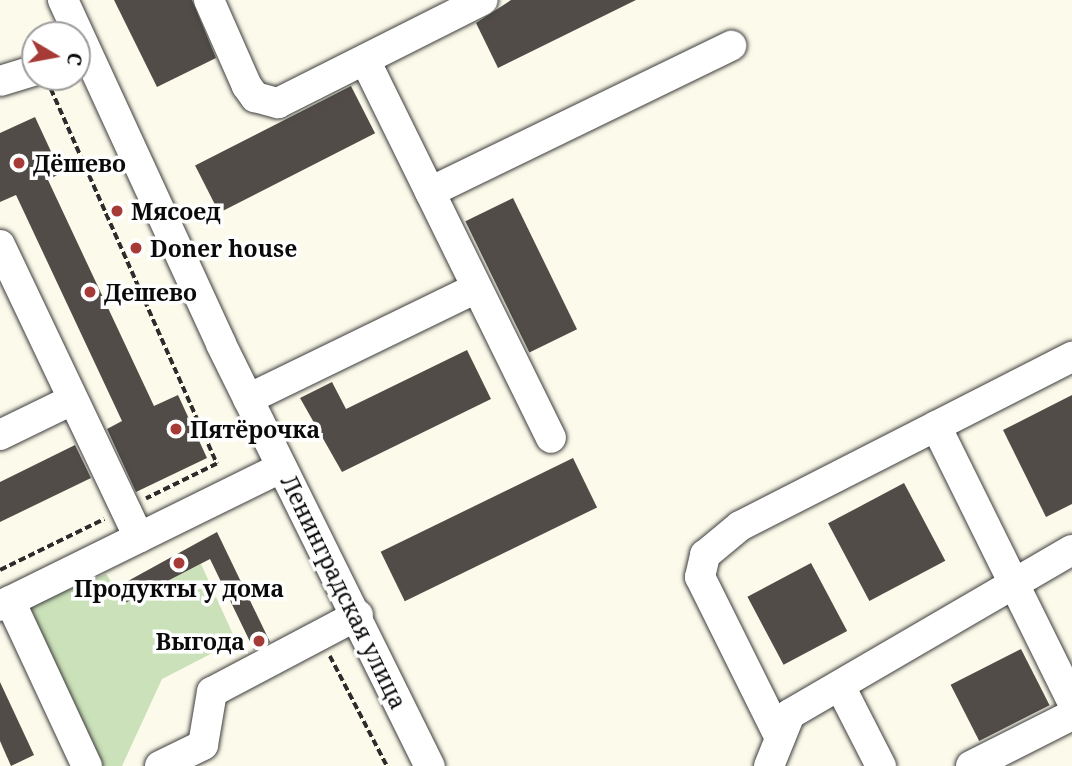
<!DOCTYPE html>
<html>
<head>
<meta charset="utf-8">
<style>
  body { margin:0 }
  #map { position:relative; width:1072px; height:766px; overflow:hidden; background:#fcfaea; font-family:"Noto Serif",serif }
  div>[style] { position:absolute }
  .green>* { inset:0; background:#cbe1b9 }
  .building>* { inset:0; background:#514c48; transform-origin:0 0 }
  .path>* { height:3.5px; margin-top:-1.75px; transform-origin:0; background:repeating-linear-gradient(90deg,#2c2c2c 0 7px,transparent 0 10.5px) }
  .roads { filter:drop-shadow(0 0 2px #3d3d3d) drop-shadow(0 0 2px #3d3d3d) }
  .minor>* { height:30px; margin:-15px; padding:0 15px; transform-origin:15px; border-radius:15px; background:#fff }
  .dots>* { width:19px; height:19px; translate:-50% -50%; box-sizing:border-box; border:4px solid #fff; border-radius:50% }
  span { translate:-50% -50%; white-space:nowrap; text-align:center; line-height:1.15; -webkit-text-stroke:7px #fff; paint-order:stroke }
  .poi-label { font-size:23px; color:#0a0a0a; font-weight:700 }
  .left { translate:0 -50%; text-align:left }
  .right { translate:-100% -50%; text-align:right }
  .street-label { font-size:23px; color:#0a0a0a }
  .north { position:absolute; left:21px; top:21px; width:70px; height:70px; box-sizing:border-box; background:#fff; border:2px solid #9d9d9d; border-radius:50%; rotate:100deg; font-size:19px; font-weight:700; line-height:28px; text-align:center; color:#0a0a0a }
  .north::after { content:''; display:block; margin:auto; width:24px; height:32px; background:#a63a36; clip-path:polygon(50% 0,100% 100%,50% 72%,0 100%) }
</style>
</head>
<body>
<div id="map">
  <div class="green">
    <i style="clip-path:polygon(201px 564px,236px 641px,162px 679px,122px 766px,97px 766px,28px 606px,106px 574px,125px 602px)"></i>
  </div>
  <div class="building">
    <i style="clip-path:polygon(114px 0,192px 0,216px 58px,157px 87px)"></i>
    <i style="clip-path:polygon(511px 0,636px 0,498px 68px,476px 23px)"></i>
    <i style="left:351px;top:86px;width:53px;height:175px;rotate:63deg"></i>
    <i style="clip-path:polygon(35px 117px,61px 173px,48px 180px,154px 406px,178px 395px,207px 458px,136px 492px,107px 429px,122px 421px,16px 195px,0 202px,0 133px)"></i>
    <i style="left:513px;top:198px;width:146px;height:53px;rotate:64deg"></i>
    <i style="clip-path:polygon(467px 350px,491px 399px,342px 472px,300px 398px,332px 382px,346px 409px)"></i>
    <i style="clip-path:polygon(1072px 395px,1072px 504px,1046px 517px,1003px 430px)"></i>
    <i style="clip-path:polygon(75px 445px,91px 478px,0 522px,0 482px)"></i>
    <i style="left:573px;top:458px;width:55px;height:214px;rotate:64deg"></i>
    <i style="left:904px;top:483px;width:88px;height:86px;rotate:62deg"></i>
    <i style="clip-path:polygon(217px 532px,270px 642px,254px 650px,210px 559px,125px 603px,117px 587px)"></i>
    <i style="left:811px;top:563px;width:77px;height:72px;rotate:62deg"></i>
    <i style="left:1021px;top:649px;width:63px;height:79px;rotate:63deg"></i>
    <i style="clip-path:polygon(0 682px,34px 755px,11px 766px,0 741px)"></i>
  </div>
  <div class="path">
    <i style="left:51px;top:89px;width:410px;rotate:66.1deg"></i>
    <i style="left:217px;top:464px;width:79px;rotate:153.8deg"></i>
    <i style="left:0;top:570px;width:116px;rotate:-26.1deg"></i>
    <i style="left:330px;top:656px;width:124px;rotate:62.6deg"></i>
  </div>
  <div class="roads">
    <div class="minor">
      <i style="left:63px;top:0;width:379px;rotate:65.3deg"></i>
      <i style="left:221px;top:344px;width:471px;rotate:63.7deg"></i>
      <i style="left:209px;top:0;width:94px;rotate:66.2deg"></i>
      <i style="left:247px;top:86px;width:14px;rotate:54deg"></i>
      <i style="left:255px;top:97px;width:24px;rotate:15deg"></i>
      <i style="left:278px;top:103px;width:229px;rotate:-26.7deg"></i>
      <i style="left:365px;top:60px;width:421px;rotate:63.8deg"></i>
      <i style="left:0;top:81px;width:37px;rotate:-17deg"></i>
      <i style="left:430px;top:192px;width:335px;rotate:-25.9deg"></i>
      <i style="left:0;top:245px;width:324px;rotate:64.6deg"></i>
      <i style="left:248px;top:399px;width:254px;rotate:-25.9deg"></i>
      <i style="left:936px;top:426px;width:307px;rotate:63.7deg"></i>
      <i style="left:0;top:435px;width:80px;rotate:-25.9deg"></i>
      <i style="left:10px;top:601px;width:182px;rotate:65deg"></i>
      <i style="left:0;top:606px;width:314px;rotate:-26.2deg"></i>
      <i style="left:840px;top:686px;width:90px;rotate:62.9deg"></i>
      <i style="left:780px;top:738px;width:180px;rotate:-116.4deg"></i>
      <i style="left:700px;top:577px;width:23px;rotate:-77deg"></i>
      <i style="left:705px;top:555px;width:45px;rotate:-39.6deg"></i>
      <i style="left:740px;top:526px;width:373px;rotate:-27deg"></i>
      <i style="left:160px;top:766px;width:48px;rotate:-26deg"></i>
      <i style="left:203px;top:745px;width:54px;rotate:-80.4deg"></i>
      <i style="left:212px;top:692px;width:165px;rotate:-27.8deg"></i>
      <i style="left:769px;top:766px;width:56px;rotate:-68deg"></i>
      <i style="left:790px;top:714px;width:326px;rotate:-30.2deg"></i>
      <i style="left:971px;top:766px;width:113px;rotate:-26.8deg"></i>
    </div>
  </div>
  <div class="dots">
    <i style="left:19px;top:163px;background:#a63a36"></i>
    <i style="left:117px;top:211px;background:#a63a36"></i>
    <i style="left:136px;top:248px;background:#a63a36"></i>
    <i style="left:90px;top:292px;background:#a63a36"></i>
    <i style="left:176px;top:429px;background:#a63a36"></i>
    <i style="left:179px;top:563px;background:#a63a36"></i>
    <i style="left:259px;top:641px;background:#a63a36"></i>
  </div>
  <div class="poi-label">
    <span class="left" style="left:33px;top:163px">Дёшево</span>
    <span class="left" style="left:131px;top:211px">Мясоед</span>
    <span class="left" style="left:150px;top:248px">Doner house</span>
    <span class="left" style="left:104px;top:292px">Дешево</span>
    <span class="left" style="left:190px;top:429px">Пятёрочка</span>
    <span style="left:179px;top:588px">Продукты у дома</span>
    <span class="right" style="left:245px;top:641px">Выгода</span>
  </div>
  <div class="street-label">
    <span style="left:344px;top:592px;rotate:64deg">Ленинградская улица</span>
  </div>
  <div class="north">С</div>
</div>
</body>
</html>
